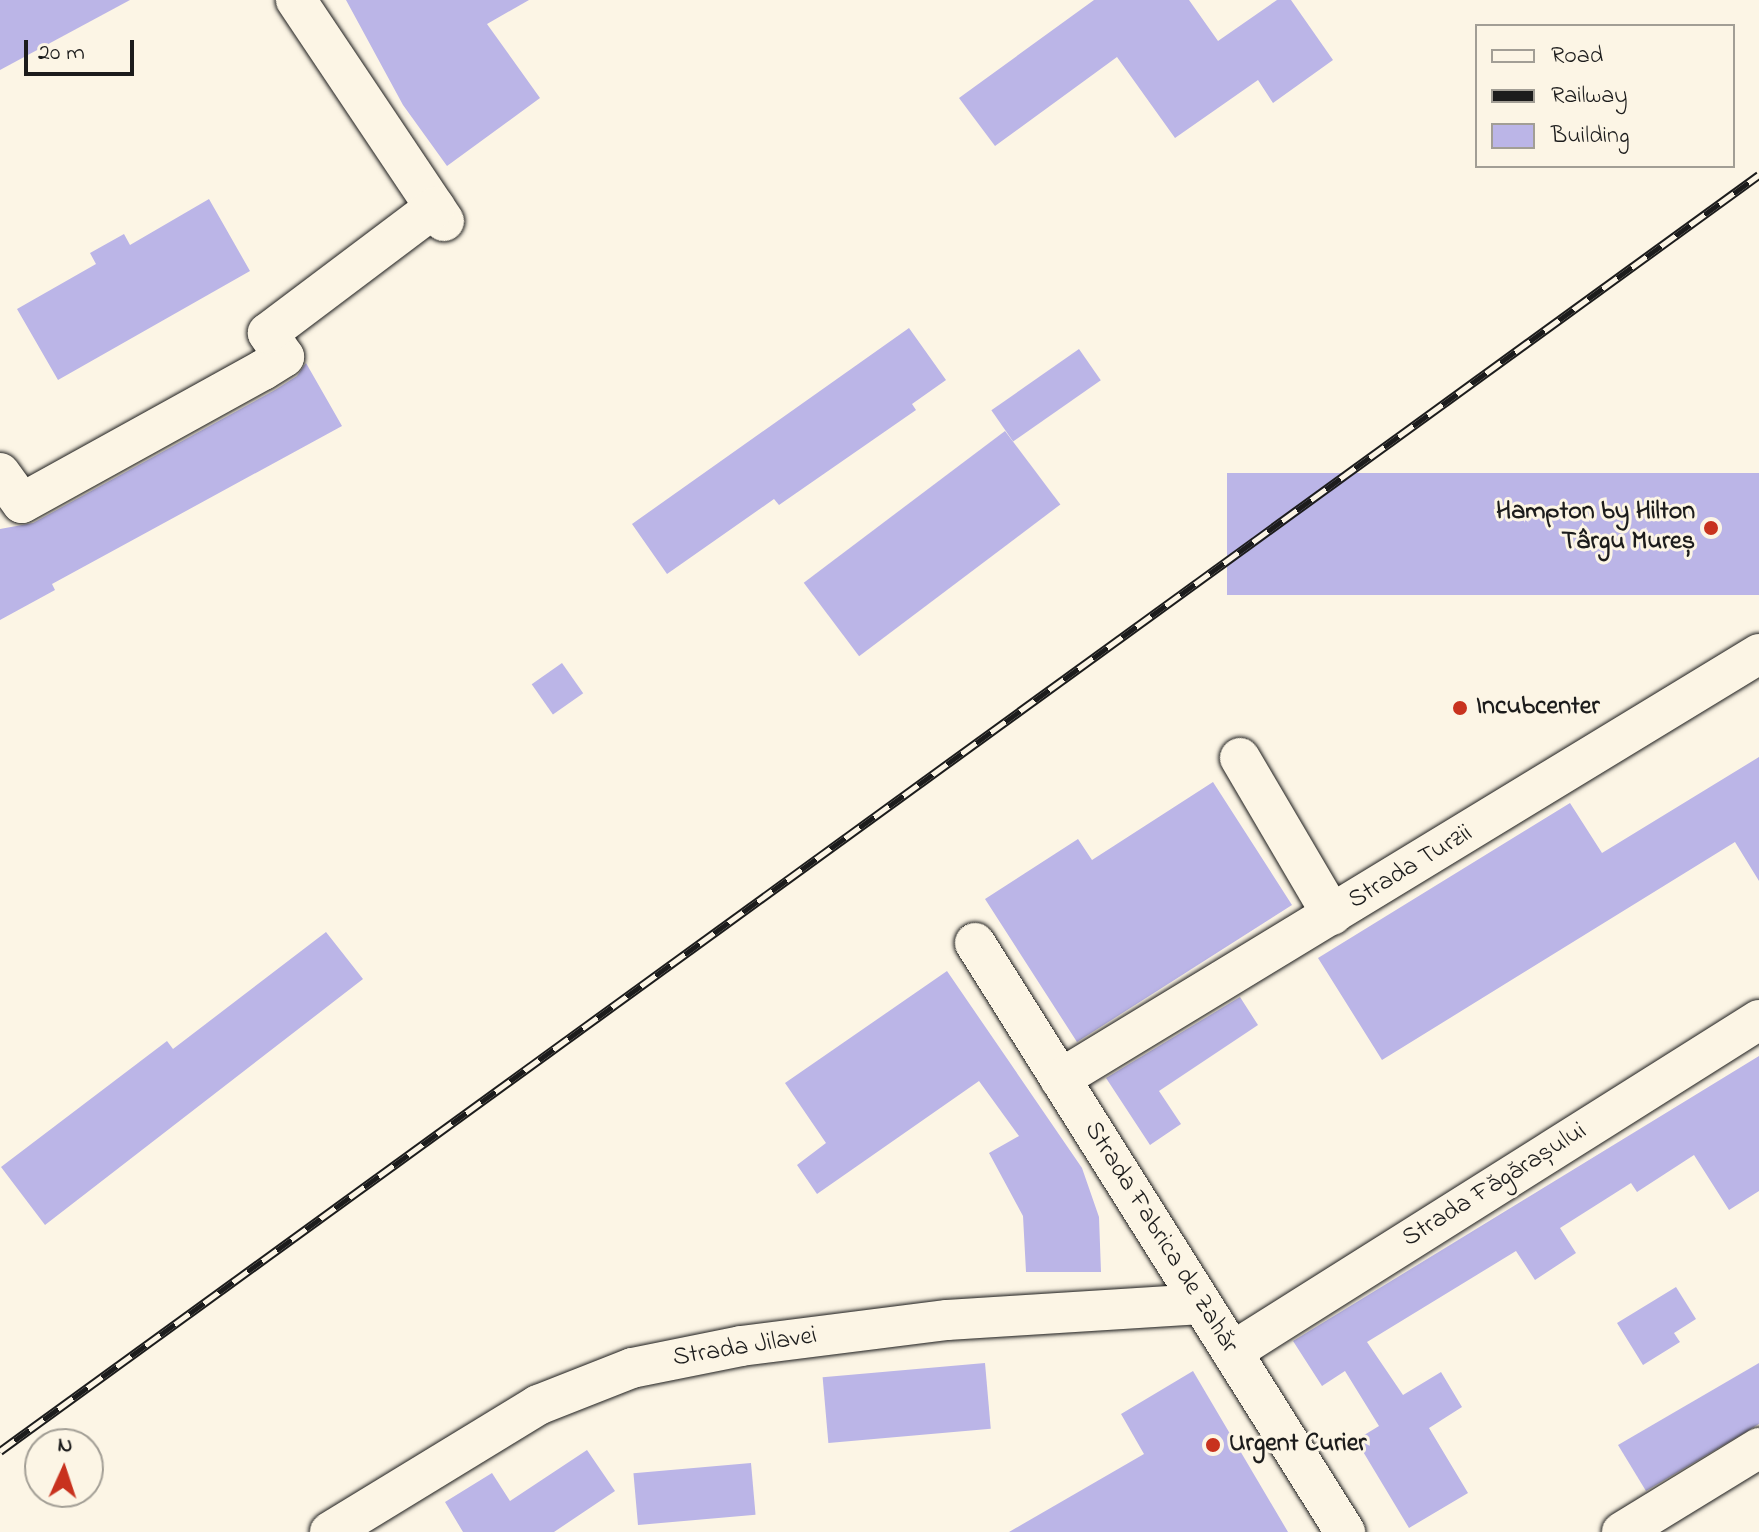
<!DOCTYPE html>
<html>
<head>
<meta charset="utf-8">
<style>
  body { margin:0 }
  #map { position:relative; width:1759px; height:1532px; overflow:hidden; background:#fcf5e5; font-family:"Indie Flower",sans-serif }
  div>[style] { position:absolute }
  .building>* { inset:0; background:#bbb5e7; transform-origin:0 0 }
  .roads { filter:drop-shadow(0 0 2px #1c1c1c) drop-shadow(0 0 2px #1c1c1c) }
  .minor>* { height:40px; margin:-20px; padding:0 20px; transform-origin:20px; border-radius:20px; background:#fcf5e5 }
  .rail>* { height:9px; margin-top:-4.5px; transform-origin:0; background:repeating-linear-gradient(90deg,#fcf5e5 0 18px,#1c1c1c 0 36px); box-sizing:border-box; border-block:2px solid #1c1c1c }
  .dots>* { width:22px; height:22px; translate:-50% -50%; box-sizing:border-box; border:4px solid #fcf5e5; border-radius:50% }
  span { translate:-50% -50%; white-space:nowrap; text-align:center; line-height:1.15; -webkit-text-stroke:6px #fcf5e5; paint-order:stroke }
  .poi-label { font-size:26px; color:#1c1c1c; font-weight:700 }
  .right { translate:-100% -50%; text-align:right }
  .left { translate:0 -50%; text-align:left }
  .street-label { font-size:26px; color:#1c1c1c }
  .legend { position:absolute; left:1475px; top:24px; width:260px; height:144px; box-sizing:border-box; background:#fcf5e5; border:2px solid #a29e95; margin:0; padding:10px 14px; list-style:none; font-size:24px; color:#1c1c1c }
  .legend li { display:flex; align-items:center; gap:16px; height:40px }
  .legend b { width:40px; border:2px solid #a29e95 }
  .north { position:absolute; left:24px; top:1428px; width:80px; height:80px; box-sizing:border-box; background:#fcf5e5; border:2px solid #a29e95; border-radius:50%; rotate:3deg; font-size:22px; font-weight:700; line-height:32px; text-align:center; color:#1c1c1c }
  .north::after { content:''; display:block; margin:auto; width:28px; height:36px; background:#c8321e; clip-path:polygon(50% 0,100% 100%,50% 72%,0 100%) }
  .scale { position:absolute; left:24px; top:40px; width:110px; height:36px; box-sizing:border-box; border:4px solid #1c1c1c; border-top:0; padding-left:10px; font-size:24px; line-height:28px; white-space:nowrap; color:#1c1c1c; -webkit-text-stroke:6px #fcf5e5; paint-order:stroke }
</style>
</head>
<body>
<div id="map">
  <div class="building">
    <i style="clip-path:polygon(0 0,130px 0,0 70px)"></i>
    <i style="clip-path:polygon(346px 0,529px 0,487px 24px,540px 98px,447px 166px,403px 105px)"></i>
    <i style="clip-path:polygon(1094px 0,1189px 0,1218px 41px,1277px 0,1291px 0,1333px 60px,1273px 103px,1258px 80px,1175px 138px,1117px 57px,995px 146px,959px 98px)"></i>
    <i style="clip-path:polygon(209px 199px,250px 271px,58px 380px,17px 309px,96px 264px,90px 253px,124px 234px,130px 245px)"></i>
    <i style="clip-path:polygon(909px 328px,946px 380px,912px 404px,916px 410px,779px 505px,774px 499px,667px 574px,632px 524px)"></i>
    <i style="left:1079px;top:349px;width:38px;height:107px;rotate:55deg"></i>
    <i style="clip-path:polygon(306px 363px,342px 426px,52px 584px,55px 590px,0 620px,0 529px,33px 523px,275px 390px,297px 376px)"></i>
    <i style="left:1005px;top:431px;width:92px;height:252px;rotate:53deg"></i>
    <i style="left:1759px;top:473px;width:122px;height:532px;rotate:90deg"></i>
    <i style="left:562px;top:663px;width:37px;height:37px;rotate:55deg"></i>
    <i style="clip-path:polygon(1759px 757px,1759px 881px,1735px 842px,1382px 1060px,1318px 958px,1570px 803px,1602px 853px)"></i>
    <i style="clip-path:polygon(1213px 782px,1292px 905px,1077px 1042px,985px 899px,1078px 839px,1092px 860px)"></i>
    <i style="clip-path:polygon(326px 932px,363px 979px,45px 1225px,1px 1167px,167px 1041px,173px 1049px)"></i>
    <i style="clip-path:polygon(947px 971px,1082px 1168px,1099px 1217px,1101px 1272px,1026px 1272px,1023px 1216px,989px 1153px,1019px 1136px,979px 1081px,817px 1194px,797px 1165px,826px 1143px,785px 1083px)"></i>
    <i style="clip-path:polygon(1240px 997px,1258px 1025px,1159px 1091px,1181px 1124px,1150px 1145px,1106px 1078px)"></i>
    <i style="clip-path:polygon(1759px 1056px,1759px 1191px,1729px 1210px,1694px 1155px,1637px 1192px,1631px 1183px,1560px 1228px,1576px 1253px,1535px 1280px,1516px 1251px,1367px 1342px,1403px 1395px,1441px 1372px,1462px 1407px,1429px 1428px,1468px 1493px,1409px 1528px,1356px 1440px,1379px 1426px,1345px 1371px,1322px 1386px,1293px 1341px)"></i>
    <i style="clip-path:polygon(1676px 1287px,1696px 1319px,1674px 1333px,1680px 1342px,1643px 1365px,1617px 1323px)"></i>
    <i style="left:985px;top:1363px;width:66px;height:163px;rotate:85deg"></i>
    <i style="clip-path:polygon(1759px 1363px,1759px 1424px,1646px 1491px,1618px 1445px)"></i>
    <i style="clip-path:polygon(1193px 1371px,1288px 1532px,1009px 1532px,1144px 1454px,1121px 1414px)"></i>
    <i style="clip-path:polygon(587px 1450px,615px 1491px,554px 1532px,463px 1532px,445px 1502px,492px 1473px,510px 1501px)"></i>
    <i style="left:751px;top:1463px;width:52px;height:118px;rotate:85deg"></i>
  </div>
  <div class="roads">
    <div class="minor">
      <i style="left:296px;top:0;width:266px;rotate:56.2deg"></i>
      <i style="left:0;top:473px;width:37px;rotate:54deg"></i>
      <i style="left:22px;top:503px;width:275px;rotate:-28.9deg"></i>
      <i style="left:263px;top:370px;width:25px;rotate:-32deg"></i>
      <i style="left:284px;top:357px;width:29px;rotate:-124deg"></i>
      <i style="left:268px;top:333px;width:209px;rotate:-37deg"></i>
      <i style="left:1240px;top:758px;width:182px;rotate:59.6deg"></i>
      <i style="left:975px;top:943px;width:696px;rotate:57.86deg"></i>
      <i style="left:1060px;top:1079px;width:818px;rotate:-31.3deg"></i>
      <i style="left:1232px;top:1352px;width:623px;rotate:-32.21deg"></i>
      <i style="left:330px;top:1532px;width:244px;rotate:-31.4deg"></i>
      <i style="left:538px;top:1405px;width:101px;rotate:-21.5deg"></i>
      <i style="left:632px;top:1368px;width:111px;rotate:-11.4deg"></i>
      <i style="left:741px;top:1346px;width:208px;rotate:-7.2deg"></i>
      <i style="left:947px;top:1320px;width:255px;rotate:-3.6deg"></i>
      <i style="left:1622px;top:1532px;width:161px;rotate:-31.5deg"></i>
    </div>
  </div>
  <div class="rail">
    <i style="left:0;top:1451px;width:2173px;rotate:-35.96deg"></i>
  </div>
  <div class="dots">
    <i style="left:1711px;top:528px;background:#c8321e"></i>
    <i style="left:1460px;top:708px;background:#c8321e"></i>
    <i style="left:1213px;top:1445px;background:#c8321e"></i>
  </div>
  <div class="poi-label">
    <span class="right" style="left:1695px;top:528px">Hampton by Hilton<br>Târgu Mureș</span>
    <span class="left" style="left:1476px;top:708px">Incubcenter</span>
    <span class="left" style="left:1229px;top:1445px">Urgent Curier</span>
  </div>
  <div class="street-label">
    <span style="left:1411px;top:868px;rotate:-31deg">Strada Turzii</span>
    <span style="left:1495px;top:1186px;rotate:-32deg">Strada Făgărașului</span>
    <span style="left:1160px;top:1238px;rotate:58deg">Strada Fabrica de Zahăr</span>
    <span style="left:745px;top:1348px;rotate:-9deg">Strada Jilavei</span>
  </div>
  <ul class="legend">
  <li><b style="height:10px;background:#fcf5e5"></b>Road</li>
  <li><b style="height:10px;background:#1c1c1c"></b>Railway</li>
  <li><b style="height:22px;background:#bbb5e7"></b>Building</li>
  </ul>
  <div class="north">N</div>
  <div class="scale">20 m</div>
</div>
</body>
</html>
